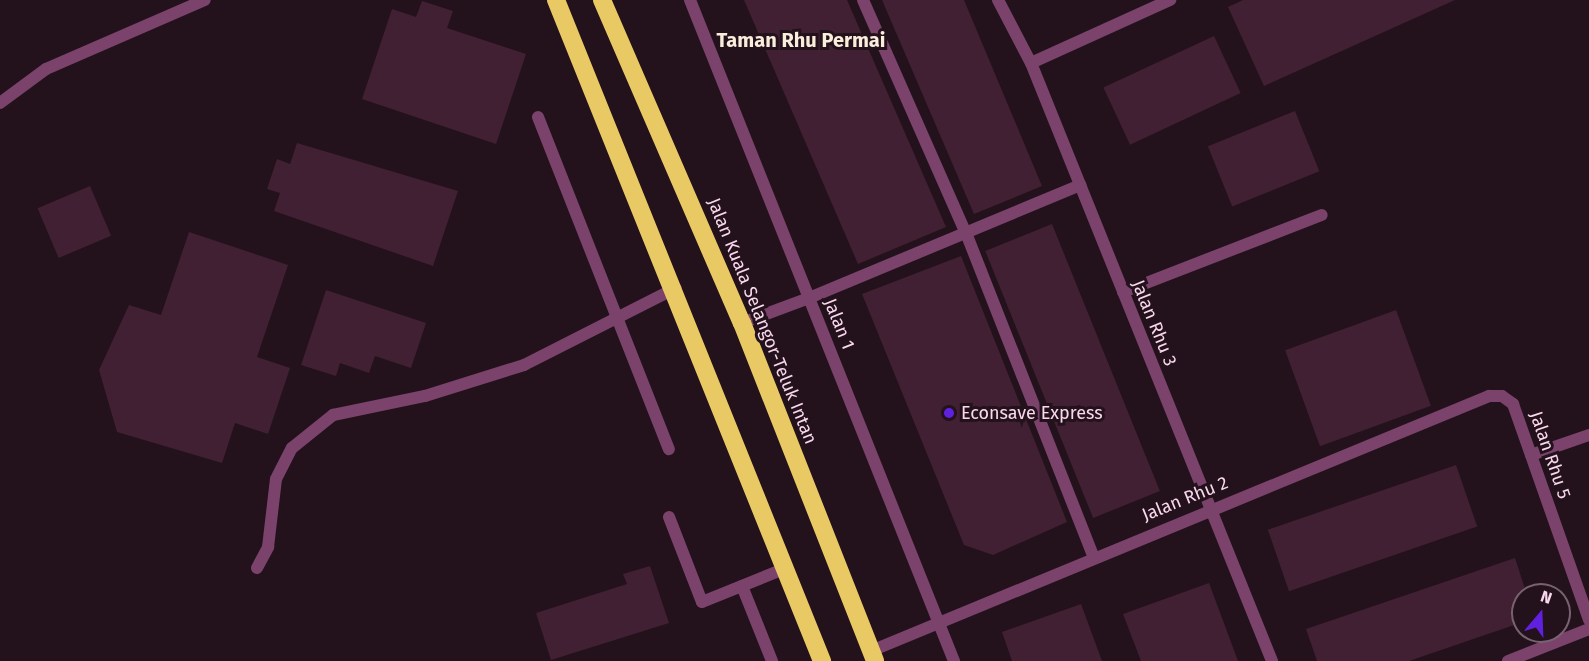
<!DOCTYPE html>
<html>
<head>
<meta charset="utf-8">
<style>
  body { margin:0 }
  #map { position:relative; width:1589px; height:661px; overflow:hidden; background:#23121c; font-family:"Fira Sans",sans-serif }
  div>[style] { position:absolute }
  .building>* { inset:0; background:#412033; transform-origin:0 0 }
  .lane>* { height:12px; margin:-6px; padding:0 6px; transform-origin:6px; border-radius:6px; background:#7b436c }
  .street>* { height:12px; margin:-6px; padding:0 6px; transform-origin:6px; border-radius:6px; background:#7b436c }
  .highway>* { height:18px; margin:-9px; padding:0 9px; transform-origin:9px; border-radius:9px; background:#e9c964 }
  .dots>* { width:16px; height:16px; translate:-50% -50%; box-sizing:border-box; border:3px solid #23121c; border-radius:50% }
  span { translate:-50% -50%; white-space:nowrap; text-align:center; line-height:1.15; -webkit-text-stroke:6px #23121c; paint-order:stroke }
  .street-label { font-size:18px; color:#fad9ee }
  .poi-label { font-size:18px; color:#fad9ee }
  .left { translate:0 -50%; text-align:left }
  .neighbourhood-label { font-size:20px; color:#faeddb; font-weight:700 }
  .north { position:absolute; left:1511px; top:583px; width:60px; height:60px; box-sizing:border-box; background:#23121c; border:2px solid #796270; border-radius:50%; rotate:19deg; font-size:16px; font-weight:700; line-height:24px; text-align:center; color:#fad9ee }
  .north::after { content:''; display:block; margin:auto; width:21px; height:27px; background:#6020df; clip-path:polygon(50% 0,100% 100%,50% 72%,0 100%) }
</style>
</head>
<body>
<div id="map">
  <div class="building">
    <i style="clip-path:polygon(744px 0,847px 0,946px 227px,858px 264px)"></i>
    <i style="clip-path:polygon(882px 0,964px 0,1042px 186px,974px 214px)"></i>
    <i style="clip-path:polygon(1243px 0,1455px 0,1264px 86px,1228px 7px)"></i>
    <i style="clip-path:polygon(422px 1px,453px 11px,447px 28px,526px 54px,496px 144px,362px 99px,392px 9px,416px 17px)"></i>
    <i style="left:1214px;top:36px;width:63px;height:122px;rotate:65deg"></i>
    <i style="left:1295px;top:111px;width:65px;height:94px;rotate:68deg"></i>
    <i style="clip-path:polygon(297px 143px,458px 191px,433px 266px,274px 211px,280px 193px,267px 189px,277px 159px,290px 164px)"></i>
    <i style="left:90px;top:186px;width:54px;height:57px;rotate:67deg"></i>
    <i style="left:1052px;top:224px;width:288px;height:72px;rotate:68deg"></i>
    <i style="clip-path:polygon(189px 232px,288px 265px,257px 357px,290px 368px,268px 434px,235px 423px,222px 463px,117px 432px,99px 370px,129px 305px,161px 315px)"></i>
    <i style="clip-path:polygon(961px 256px,1067px 522px,993px 555px,964px 545px,862px 294px)"></i>
    <i style="clip-path:polygon(326px 290px,426px 323px,411px 368px,375px 356px,369px 373px,340px 363px,336px 376px,301px 365px)"></i>
    <i style="left:1396px;top:310px;width:102px;height:118px;rotate:70deg"></i>
    <i style="left:1456px;top:465px;width:65px;height:199px;rotate:71deg"></i>
    <i style="clip-path:polygon(1515px 558px,1527px 595px,1523px 595px,1523px 622px,1409px 661px,1317px 661px,1306px 629px)"></i>
    <i style="clip-path:polygon(650px 566px,669px 623px,551px 660px,536px 613px,627px 584px,623px 574px)"></i>
    <i style="clip-path:polygon(1209px 583px,1238px 661px,1141px 661px,1123px 614px)"></i>
    <i style="clip-path:polygon(1081px 604px,1102px 661px,1012px 661px,1002px 632px)"></i>
  </div>
  <div class="lane">
    <i style="left:863px;top:0;width:255px;rotate:66.2deg"></i>
    <i style="left:966px;top:233px;width:347px;rotate:68.5deg"></i>
    <i style="left:0;top:103px;width:57px;rotate:-36.5deg"></i>
    <i style="left:46px;top:69px;width:173px;rotate:-23.5deg"></i>
    <i style="left:538px;top:117px;width:357px;rotate:68.5deg"></i>
    <i style="left:1123px;top:292px;width:213px;rotate:-21.2deg"></i>
    <i style="left:809px;top:298px;width:294px;rotate:-22.6deg"></i>
    <i style="left:669px;top:517px;width:91px;rotate:68.8deg"></i>
    <i style="left:702px;top:602px;width:91px;rotate:-22deg"></i>
    <i style="left:257px;top:568px;width:24px;rotate:-62deg"></i>
    <i style="left:268px;top:547px;width:68px;rotate:-83.3deg"></i>
    <i style="left:276px;top:479px;width:35px;rotate:-63deg"></i>
    <i style="left:292px;top:448px;width:53px;rotate:-38.8deg"></i>
    <i style="left:333px;top:415px;width:94px;rotate:-11.7deg"></i>
    <i style="left:425px;top:396px;width:104px;rotate:-17.4deg"></i>
    <i style="left:524px;top:365px;width:170px;rotate:-26.9deg"></i>
    <i style="left:742px;top:586px;width:81px;rotate:68.2deg"></i>
  </div>
  <div class="street">
    <i style="left:690px;top:0;width:712px;rotate:68.23deg"></i>
    <i style="left:998px;top:0;width:71px;rotate:62.4deg"></i>
    <i style="left:1031px;top:63px;width:645px;rotate:68.05deg"></i>
    <i style="left:1031px;top:63px;width:153px;rotate:-24.4deg"></i>
    <i style="left:742px;top:323px;width:72px;rotate:-20.5deg"></i>
    <i style="left:1531px;top:455px;width:61px;rotate:-19deg"></i>
    <i style="left:871px;top:651px;width:669px;rotate:-22.42deg"></i>
    <i style="left:1489px;top:396px;width:13px"></i>
    <i style="left:1502px;top:396px;width:14px;rotate:36deg"></i>
    <i style="left:1513px;top:404px;width:229px;rotate:70.6deg"></i>
    <i style="left:1508px;top:661px;width:87px;rotate:-21.6deg"></i>
  </div>
  <div class="highway">
    <i style="left:556px;top:0;width:713px;rotate:68.08deg"></i>
    <i style="left:602px;top:0;width:352px;rotate:66.6deg"></i>
    <i style="left:742px;top:323px;width:363px;rotate:68.5deg"></i>
  </div>
  <div class="dots">
    <i style="left:949px;top:413px;background:#6020df"></i>
  </div>
  <div class="street-label">
    <span style="left:762px;top:321px;rotate:68deg">Jalan Kuala Selangor-Teluk Intan</span>
    <span style="left:1154px;top:323px;rotate:68deg">Jalan Rhu 3</span>
    <span style="left:839px;top:324px;rotate:68deg">Jalan 1</span>
    <span style="left:1550px;top:455px;rotate:71deg">Jalan Rhu 5</span>
    <span style="left:1185px;top:499px;rotate:-22deg">Jalan Rhu 2</span>
  </div>
  <div class="poi-label">
    <span class="left" style="left:961px;top:413px">Econsave Express</span>
  </div>
  <div class="neighbourhood-label">
    <span style="left:801px;top:40px">Taman Rhu Permai</span>
  </div>
  <div class="north">N</div>
</div>
</body>
</html>
